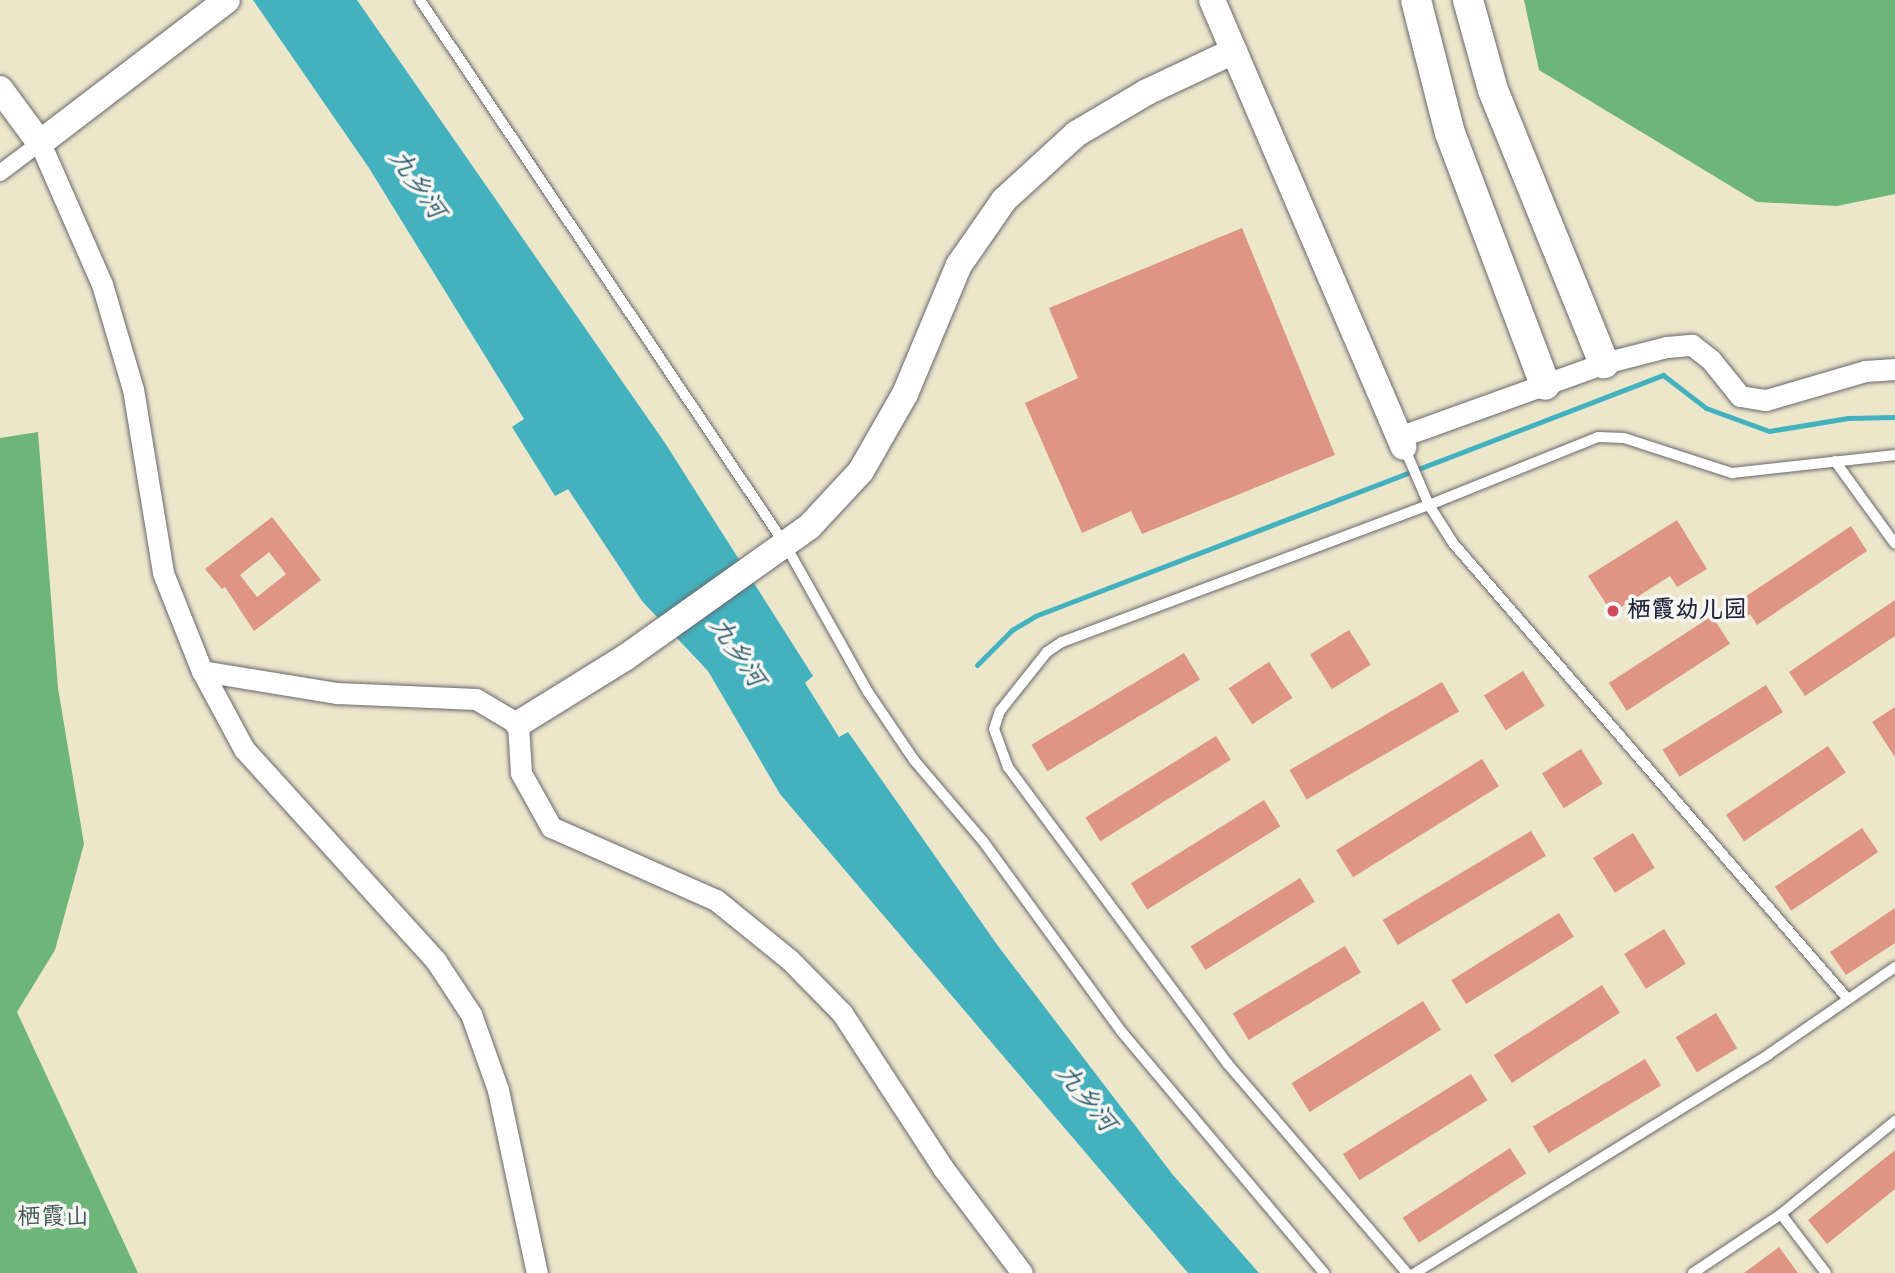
<!DOCTYPE html>
<html>
<head>
<meta charset="utf-8">
<style>
  body { margin:0 }
  #map { position:relative; width:1895px; height:1273px; overflow:hidden; background:#ece6cb; font-family:Kalam,"LXGW WenKai TC",sans-serif }
  div>[style] { position:absolute }
  .forest>* { inset:0; background:#6eb57a }
  .water>* { inset:0; background:#43b2be }
  .stream>* { height:5px; margin:-2.5px; padding:0 2.5px; transform-origin:2.5px; border-radius:2.5px; background:#43b2be }
  .building>* { inset:0; background:#de9583; transform-origin:0 0 }
  .roads { filter:drop-shadow(0 0 2px #69676d) drop-shadow(0 0 2px #69676d) }
  .service>* { height:10px; margin:-5px; padding:0 5px; transform-origin:5px; border-radius:5px; background:#fff }
  .pedestrian>* { height:16px; margin:-8px; padding:0 8px; transform-origin:8px; border-radius:8px; background:#fff }
  .minor>* { height:21px; margin:-10.5px; padding:0 10.5px; transform-origin:10.5px; border-radius:10.5px; background:#fff }
  .tertiary>* { height:26px; margin:-13px; padding:0 13px; transform-origin:13px; border-radius:13px; background:#fff }
  .secondary>* { height:30px; margin:-15px; padding:0 15px; transform-origin:15px; border-radius:15px; background:#fff }
  .dots>* { width:19px; height:19px; translate:-50% -50%; box-sizing:border-box; border:4px solid #f6f6f2; border-radius:50% }
  span { translate:-50% -50%; white-space:nowrap; text-align:center; line-height:1.15; -webkit-text-stroke:7px #f6f6f2; paint-order:stroke }
  .poi-label { font-size:24px; color:#22223b; font-weight:700 }
  .left { translate:0 -50%; text-align:left }
  .park-label { font-size:24px; color:#415754 }
  .water-label { font-size:26px; color:#2f5c6f; font-style:italic }
</style>
</head>
<body>
<div id="map">
  <div class="forest">
    <i style="clip-path:polygon(1524px 0,1895px 0,1895px 194px,1837px 206px,1757px 202px,1539px 70px)"></i>
    <i style="clip-path:polygon(38px 432px,58px 688px,84px 844px,55px 950px,17px 1012px,138px 1273px,0 1273px,0 438px)"></i>
  </div>
  <div class="water">
    <i style="clip-path:polygon(253px 0,357px 0,665px 443px,813px 676px,805px 683px,839px 737px,848px 732px,998px 946px,1173px 1175px,1259px 1273px,1188px 1273px,780px 794px,708px 671px,642px 601px,568px 489px,555px 496px,512px 427px,524px 419px,369px 168px)"></i>
  </div>
  <div class="stream">
    <i style="left:977px;top:665px;width:49px;rotate:-45deg"></i>
    <i style="left:1012px;top:630px;width:27px;rotate:-31deg"></i>
    <i style="left:1035px;top:616px;width:673px;rotate:-20.99deg"></i>
    <i style="left:1663px;top:375px;width:54px;rotate:37.5deg"></i>
    <i style="left:1706px;top:408px;width:67px;rotate:20.1deg"></i>
    <i style="left:1769px;top:431px;width:80px;rotate:-9.3deg"></i>
    <i style="left:1848px;top:418px;width:47px;rotate:-1.2deg"></i>
  </div>
  <div class="building">
    <i style="clip-path:polygon(1242px 228px,1335px 455px,1142px 534px,1131px 511px,1082px 533px,1025px 403px,1078px 378px,1049px 308px)"></i>
    <i style="clip-path:polygon(evenodd,272px 517px,321px 580px,254px 631px,225px 587px,222px 589px,205px 569px,272px 517px,269px 552px,286px 574px,257px 597px,240px 575px,269px 552px)"></i>
    <i style="clip-path:polygon(1677px 520px,1707px 569px,1677px 587px,1670px 576px,1612px 613px,1588px 576px)"></i>
    <i style="clip-path:polygon(1851px 526px,1867px 551px,1757px 625px,1750px 614px,1746px 617px,1736px 603px)"></i>
    <i style="clip-path:polygon(1895px 600px,1895px 636px,1805px 696px,1789px 672px)"></i>
    <i style="left:1712px;top:616px;width:33px;height:123px;rotate:57deg"></i>
    <i style="left:1349px;top:630px;width:41px;height:46px;rotate:58deg"></i>
    <i style="left:1184px;top:653px;width:31px;height:178px;rotate:59deg"></i>
    <i style="left:1269px;top:662px;width:43px;height:48px;rotate:57deg"></i>
    <i style="left:1523px;top:671px;width:41px;height:46px;rotate:58deg"></i>
    <i style="left:1442px;top:682px;width:34px;height:176px;rotate:60deg"></i>
    <i style="left:1766px;top:685px;width:32px;height:122px;rotate:58deg"></i>
    <i style="clip-path:polygon(1895px 707px,1895px 757px,1872px 722px)"></i>
    <i style="left:1216px;top:736px;width:28px;height:154px;rotate:58deg"></i>
    <i style="left:1828px;top:746px;width:32px;height:123px;rotate:56deg"></i>
    <i style="left:1581px;top:749px;width:41px;height:46px;rotate:58deg"></i>
    <i style="left:1482px;top:759px;width:32px;height:172px;rotate:58deg"></i>
    <i style="left:1264px;top:800px;width:31px;height:157px;rotate:58deg"></i>
    <i style="left:1862px;top:828px;width:29px;height:105px;rotate:56deg"></i>
    <i style="left:1531px;top:831px;width:29px;height:173px;rotate:59deg"></i>
    <i style="left:1633px;top:833px;width:41px;height:47px;rotate:58deg"></i>
    <i style="left:1300px;top:878px;width:28px;height:129px;rotate:58deg"></i>
    <i style="clip-path:polygon(1895px 908px,1895px 943px,1846px 975px,1830px 952px)"></i>
    <i style="left:1559px;top:913px;width:28px;height:127px;rotate:58deg"></i>
    <i style="left:1664px;top:929px;width:41px;height:47px;rotate:58deg"></i>
    <i style="left:1345px;top:946px;width:31px;height:131px;rotate:59deg"></i>
    <i style="left:1602px;top:985px;width:33px;height:129px;rotate:57deg"></i>
    <i style="left:1423px;top:1001px;width:34px;height:155px;rotate:58deg"></i>
    <i style="left:1716px;top:1013px;width:41px;height:47px;rotate:59deg"></i>
    <i style="left:1645px;top:1059px;width:31px;height:131px;rotate:59deg"></i>
    <i style="left:1471px;top:1074px;width:31px;height:151px;rotate:58deg"></i>
    <i style="left:1510px;top:1148px;width:30px;height:128px;rotate:57deg"></i>
    <i style="clip-path:polygon(1895px 1150px,1895px 1189px,1827px 1244px,1808px 1220px)"></i>
    <i style="clip-path:polygon(1779px 1247px,1798px 1273px,1744px 1273px)"></i>
  </div>
  <div class="roads">
    <div class="service">
      <i style="left:420px;top:0;width:657px;rotate:56.16deg"></i>
      <i style="left:786px;top:546px;width:167px;rotate:60.7deg"></i>
      <i style="left:868px;top:692px;width:82px;rotate:55.9deg"></i>
      <i style="left:914px;top:760px;width:106px;rotate:49.6deg"></i>
      <i style="left:983px;top:841px;width:235px;rotate:54deg"></i>
      <i style="left:1121px;top:1031px;width:316px;rotate:50deg"></i>
      <i style="left:1404px;top:447px;width:63px;rotate:66.7deg"></i>
      <i style="left:1429px;top:505px;width:45px;rotate:57.7deg"></i>
      <i style="left:1453px;top:543px;width:602px;rotate:49.11deg"></i>
      <i style="left:1835px;top:461px;width:102px;rotate:54.1deg"></i>
      <i style="left:1781px;top:1214px;width:74px;rotate:52.7deg"></i>
      <i style="left:1407px;top:1273px;width:277px;rotate:-130.6deg"></i>
      <i style="left:1227px;top:1063px;width:368px;rotate:-126.5deg"></i>
      <i style="left:1008px;top:767px;width:40px;rotate:-110.2deg"></i>
      <i style="left:994px;top:729px;width:19px;rotate:-72deg"></i>
      <i style="left:1000px;top:711px;width:75px;rotate:-51.5deg"></i>
      <i style="left:1047px;top:652px;width:18px;rotate:-34deg"></i>
      <i style="left:1062px;top:642px;width:392px;rotate:-20.5deg"></i>
      <i style="left:1429px;top:505px;width:182px;rotate:-21.9deg"></i>
      <i style="left:1598px;top:437px;width:26px;rotate:2deg"></i>
      <i style="left:1624px;top:438px;width:114px;rotate:18deg"></i>
      <i style="left:1732px;top:473px;width:164px;rotate:-6.3deg"></i>
      <i style="left:1415px;top:1273px;width:416px;rotate:-31.7deg"></i>
      <i style="left:1769px;top:1054px;width:153px;rotate:-34.6deg"></i>
      <i style="left:1693px;top:1273px;width:106px;rotate:-33.8deg"></i>
      <i style="left:1781px;top:1214px;width:147px;rotate:-39.2deg"></i>
    </div>
    <div class="pedestrian">
      <i style="left:0;top:173px;width:50px;rotate:-36.9deg"></i>
    </div>
    <div class="minor">
      <i style="left:40px;top:143px;width:154px;rotate:66.3deg"></i>
      <i style="left:102px;top:284px;width:109px;rotate:73.6deg"></i>
      <i style="left:133px;top:389px;width:186px;rotate:80.7deg"></i>
      <i style="left:163px;top:573px;width:105px;rotate:68.3deg"></i>
      <i style="left:202px;top:671px;width:137px;rotate:9.3deg"></i>
      <i style="left:337px;top:693px;width:139px;rotate:2.5deg"></i>
      <i style="left:476px;top:699px;width:49px;rotate:30.8deg"></i>
      <i style="left:518px;top:724px;width:49px;rotate:86.5deg"></i>
      <i style="left:521px;top:773px;width:62px;rotate:60.9deg"></i>
      <i style="left:551px;top:827px;width:180px;rotate:23.9deg"></i>
      <i style="left:716px;top:900px;width:95px;rotate:39deg"></i>
      <i style="left:790px;top:960px;width:74px;rotate:45.5deg"></i>
      <i style="left:842px;top:1013px;width:185px;rotate:56.9deg"></i>
      <i style="left:943px;top:1168px;width:131px;rotate:53deg"></i>
      <i style="left:1399px;top:437px;width:218px;rotate:-19.8deg"></i>
      <i style="left:1604px;top:363px;width:65px;rotate:-14.3deg"></i>
      <i style="left:1667px;top:347px;width:25px;rotate:-5deg"></i>
      <i style="left:1692px;top:345px;width:24px;rotate:38deg"></i>
      <i style="left:1711px;top:360px;width:46px;rotate:51.1deg"></i>
      <i style="left:1740px;top:396px;width:26px;rotate:9deg"></i>
      <i style="left:1766px;top:400px;width:103px;rotate:-16.3deg"></i>
      <i style="left:1865px;top:371px;width:30px;rotate:-4deg"></i>
      <i style="left:202px;top:671px;width:89px;rotate:61.7deg"></i>
      <i style="left:244px;top:749px;width:286px;rotate:47.8deg"></i>
      <i style="left:436px;top:961px;width:64px;rotate:56.6deg"></i>
      <i style="left:471px;top:1014px;width:81px;rotate:70.4deg"></i>
      <i style="left:498px;top:1090px;width:187px;rotate:78deg"></i>
    </div>
    <div class="tertiary">
      <i style="left:1212px;top:0;width:486px;rotate:66.8deg"></i>
      <i style="left:0;top:89px;width:67px;rotate:53.5deg"></i>
      <i style="left:40px;top:143px;width:235px;rotate:-37.4deg"></i>
      <i style="left:518px;top:724px;width:127px;rotate:-31.8deg"></i>
      <i style="left:626px;top:657px;width:224px;rotate:-35.4deg"></i>
      <i style="left:809px;top:527px;width:76px;rotate:-47.1deg"></i>
      <i style="left:861px;top:471px;width:89px;rotate:-60.3deg"></i>
      <i style="left:905px;top:394px;width:140px;rotate:-67.3deg"></i>
      <i style="left:959px;top:265px;width:79px;rotate:-55.3deg"></i>
      <i style="left:1004px;top:200px;width:98px;rotate:-42.5deg"></i>
      <i style="left:1076px;top:134px;width:82px;rotate:-30.6deg"></i>
      <i style="left:1147px;top:92px;width:96px;rotate:-25.2deg"></i>
    </div>
    <div class="secondary">
      <i style="left:1416px;top:0;width:137px;rotate:75.7deg"></i>
      <i style="left:1450px;top:133px;width:269px;rotate:69.3deg"></i>
      <i style="left:1468px;top:0;width:93px;rotate:74.5deg"></i>
      <i style="left:1493px;top:90px;width:295px;rotate:67.9deg"></i>
    </div>
  </div>
  <div class="dots">
    <i style="left:1613px;top:611px;background:#d1495b"></i>
  </div>
  <div class="poi-label">
    <span class="left" style="left:1627px;top:611px">栖霞幼儿园</span>
  </div>
  <div class="park-label">
    <span style="left:53px;top:1218px">栖霞山</span>
  </div>
  <div class="water-label">
    <span style="left:416px;top:185px;rotate:55deg">九乡河</span>
    <span style="left:736px;top:653px;rotate:56deg">九乡河</span>
    <span style="left:1085px;top:1099px;rotate:51deg">九乡河</span>
  </div>
</div>
</body>
</html>
